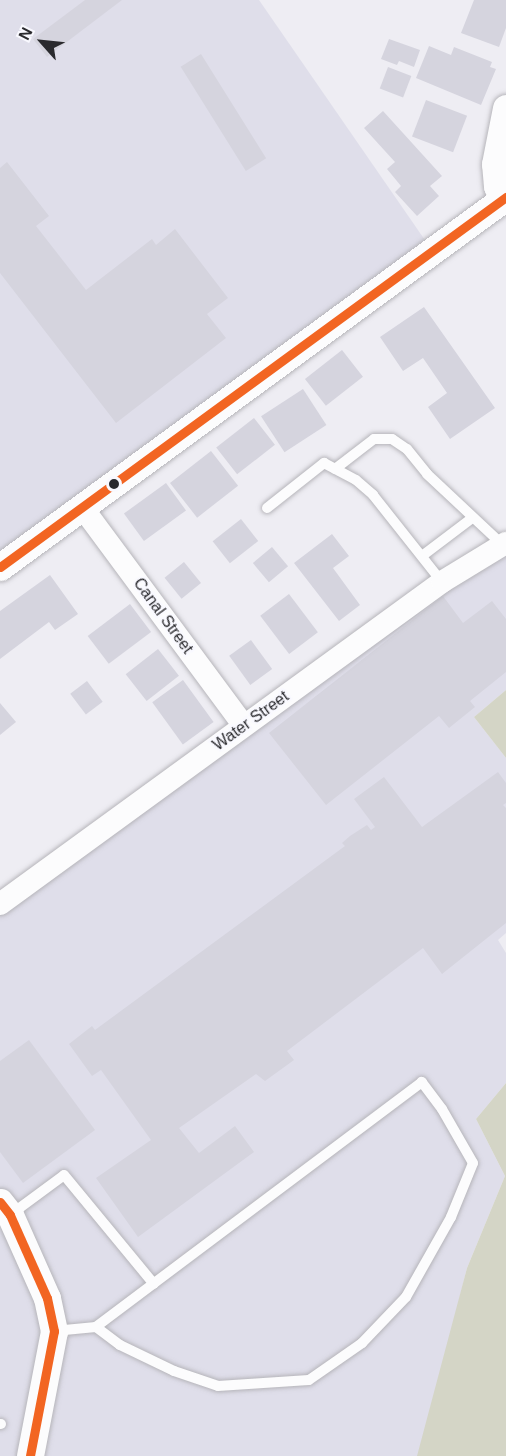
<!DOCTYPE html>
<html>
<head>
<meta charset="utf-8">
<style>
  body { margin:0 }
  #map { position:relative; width:506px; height:1456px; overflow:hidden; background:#eeedf3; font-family:Arial,sans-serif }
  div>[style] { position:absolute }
  .built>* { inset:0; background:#dfdeea }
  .green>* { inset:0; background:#d4d5c6 }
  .building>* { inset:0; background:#d5d4de; transform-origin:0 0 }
  .roads { filter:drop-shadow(0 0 2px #b6b5ba) drop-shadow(0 0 2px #b6b5ba) }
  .service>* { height:10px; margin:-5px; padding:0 5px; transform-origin:5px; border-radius:5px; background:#fcfcfd }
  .minor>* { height:22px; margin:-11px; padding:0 11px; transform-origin:11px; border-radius:11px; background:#fcfcfd }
  .tertiary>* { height:27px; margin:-13.5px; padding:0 13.5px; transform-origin:13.5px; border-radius:13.5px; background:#fcfcfd }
  .bus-1>* { height:9px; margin:-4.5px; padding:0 4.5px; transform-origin:4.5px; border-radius:4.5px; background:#f26522 }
  .dots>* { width:16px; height:16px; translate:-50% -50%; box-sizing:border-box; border:3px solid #f9f9ff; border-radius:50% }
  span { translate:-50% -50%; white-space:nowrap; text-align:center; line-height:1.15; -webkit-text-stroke:4.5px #f9f9ff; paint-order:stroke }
  .street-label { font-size:16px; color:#2a2a2e }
  .north { position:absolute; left:12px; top:12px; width:60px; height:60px; -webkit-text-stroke:4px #f9f9ff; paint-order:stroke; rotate:297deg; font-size:16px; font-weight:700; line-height:24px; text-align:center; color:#2a2a2e }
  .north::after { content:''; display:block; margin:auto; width:21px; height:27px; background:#2a2a2e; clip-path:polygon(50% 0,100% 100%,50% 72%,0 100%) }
</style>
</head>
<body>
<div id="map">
  <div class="built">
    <i style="clip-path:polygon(0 0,259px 0,438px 259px,0 563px)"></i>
    <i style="clip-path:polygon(506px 541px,506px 690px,474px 717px,506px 758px,506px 933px,498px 940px,506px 953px,506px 1083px,476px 1119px,505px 1176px,467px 1268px,420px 1456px,0 1456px,0 895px)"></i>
  </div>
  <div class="green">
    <i style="clip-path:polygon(506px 690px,506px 758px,474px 717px)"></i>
    <i style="clip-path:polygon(506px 1083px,506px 1456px,417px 1456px,467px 1268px,505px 1176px,476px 1119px)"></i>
  </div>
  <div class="building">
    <i style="clip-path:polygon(85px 0,122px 0,47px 57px,33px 39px)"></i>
    <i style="clip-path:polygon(474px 0,506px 0,506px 28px,499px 47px,461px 33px)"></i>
    <i style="clip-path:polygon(389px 39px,420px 50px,414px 67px,399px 61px,397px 65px,381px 59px)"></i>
    <i style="clip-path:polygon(429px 46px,451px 55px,454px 47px,492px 62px,490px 67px,496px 69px,481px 105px,416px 78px)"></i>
    <i style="left:201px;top:54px;width:123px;height:24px;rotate:58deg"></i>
    <i style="left:388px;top:67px;width:25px;height:23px;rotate:21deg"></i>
    <i style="left:426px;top:100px;width:44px;height:39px;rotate:21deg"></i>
    <i style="clip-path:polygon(383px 111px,442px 176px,430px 186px,439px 196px,417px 216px,395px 192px,401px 186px,387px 169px,395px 162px,364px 128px)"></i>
    <i style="clip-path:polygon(7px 162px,49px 216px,36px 226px,86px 290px,152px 239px,156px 245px,175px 229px,228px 298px,207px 314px,226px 338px,116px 423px,0 273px,0 168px)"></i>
    <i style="clip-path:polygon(424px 307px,495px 408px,450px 439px,428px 407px,447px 393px,423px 358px,403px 371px,380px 337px)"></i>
    <i style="left:342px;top:350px;width:34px;height:47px;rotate:52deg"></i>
    <i style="left:303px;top:389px;width:43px;height:50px;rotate:57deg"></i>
    <i style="left:254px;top:418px;width:34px;height:48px;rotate:52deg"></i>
    <i style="left:211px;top:451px;width:44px;height:52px;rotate:52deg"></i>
    <i style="left:166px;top:483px;width:34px;height:52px;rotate:54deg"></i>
    <i style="left:241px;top:519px;width:28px;height:36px;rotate:52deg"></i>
    <i style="clip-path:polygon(332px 534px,349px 556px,333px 568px,360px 605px,339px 621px,294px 563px)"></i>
    <i style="left:272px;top:547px;width:25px;height:25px;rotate:50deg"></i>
    <i style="left:184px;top:562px;width:27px;height:25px;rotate:51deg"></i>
    <i style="clip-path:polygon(50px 575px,78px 614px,55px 630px,49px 622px,0 659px,0 611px)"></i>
    <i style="left:289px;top:594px;width:48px;height:36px;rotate:53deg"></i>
    <i style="clip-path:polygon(443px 596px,463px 623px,492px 601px,506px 619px,506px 672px,470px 701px,475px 707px,449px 728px,439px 716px,326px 805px,269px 733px)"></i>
    <i style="left:130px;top:604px;width:35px;height:53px;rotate:53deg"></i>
    <i style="left:251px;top:640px;width:36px;height:27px;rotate:54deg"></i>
    <i style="left:158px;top:649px;width:34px;height:41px;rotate:52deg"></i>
    <i style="left:183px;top:680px;width:52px;height:38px;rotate:54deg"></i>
    <i style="left:87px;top:681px;width:26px;height:21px;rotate:53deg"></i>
    <i style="clip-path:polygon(0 703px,16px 722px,0 735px)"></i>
    <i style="clip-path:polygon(498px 772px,506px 783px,506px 803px,503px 805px,506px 808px,506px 923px,442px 974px,423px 948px,287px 1051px,294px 1060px,265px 1081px,256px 1074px,179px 1128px,199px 1153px,235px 1126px,254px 1152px,138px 1237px,96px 1178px,151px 1140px,101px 1070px,92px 1076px,69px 1044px,92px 1026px,95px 1030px,345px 846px,342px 843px,350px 836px,367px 825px,371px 830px,375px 827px,354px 799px,384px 777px,422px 827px)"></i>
    <i style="clip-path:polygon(29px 1040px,95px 1130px,23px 1183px,0 1152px,0 1061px)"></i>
  </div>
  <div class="roads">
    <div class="service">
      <i style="left:335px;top:469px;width:49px;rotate:-37.6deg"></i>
      <i style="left:374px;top:439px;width:18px"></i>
      <i style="left:392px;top:439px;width:18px;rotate:34deg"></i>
      <i style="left:407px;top:449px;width:32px;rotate:51deg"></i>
      <i style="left:427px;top:474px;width:104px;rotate:43.1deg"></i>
      <i style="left:267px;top:508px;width:73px;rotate:-38.3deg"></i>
      <i style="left:324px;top:463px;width:36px;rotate:28deg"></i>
      <i style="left:356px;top:480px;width:23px;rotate:41deg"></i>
      <i style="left:373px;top:495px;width:111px;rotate:51.6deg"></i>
      <i style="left:422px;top:556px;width:63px;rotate:-37.2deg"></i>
      <i style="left:10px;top:1215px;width:67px;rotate:-36.5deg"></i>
      <i style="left:64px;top:1175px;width:141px;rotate:50.5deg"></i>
      <i style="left:54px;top:1331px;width:42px;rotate:-5.4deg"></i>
      <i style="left:96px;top:1327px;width:30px;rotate:37deg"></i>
      <i style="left:120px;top:1345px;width:60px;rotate:25.7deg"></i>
      <i style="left:174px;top:1371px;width:46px;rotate:18.8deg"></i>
      <i style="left:218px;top:1386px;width:91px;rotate:-3.8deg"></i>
      <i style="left:309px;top:1380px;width:65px;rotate:-34.9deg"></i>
      <i style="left:362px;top:1343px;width:64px;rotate:-46.3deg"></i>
      <i style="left:406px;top:1297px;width:92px;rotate:-60.6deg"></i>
      <i style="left:451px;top:1217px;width:58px;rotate:-67.8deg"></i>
      <i style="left:473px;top:1163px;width:62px;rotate:-119.9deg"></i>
      <i style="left:442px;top:1109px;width:34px;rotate:-127deg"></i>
      <i style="left:422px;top:1082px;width:408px;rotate:143.1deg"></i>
      <i style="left:0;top:1424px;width:1px"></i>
    </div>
    <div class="minor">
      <i style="left:82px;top:507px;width:272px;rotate:53.5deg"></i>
      <i style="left:0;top:904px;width:547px;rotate:-36.07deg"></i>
      <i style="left:442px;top:582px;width:75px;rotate:-31.4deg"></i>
    </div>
    <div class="tertiary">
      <i style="left:503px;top:199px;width:14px;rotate:-115deg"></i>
      <i style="left:497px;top:186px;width:22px;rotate:-95deg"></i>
      <i style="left:495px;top:164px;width:57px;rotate:-78.9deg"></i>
      <i style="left:0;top:567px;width:627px;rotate:-36.18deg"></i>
      <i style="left:0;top:1202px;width:16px;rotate:52deg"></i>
      <i style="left:10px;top:1215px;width:91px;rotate:66deg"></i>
      <i style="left:47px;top:1298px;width:34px;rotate:78deg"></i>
      <i style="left:54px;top:1331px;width:127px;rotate:100.9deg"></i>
    </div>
  </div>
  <div class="bus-1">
    <i style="left:0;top:567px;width:627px;rotate:-36.18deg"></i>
    <i style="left:0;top:1202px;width:16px;rotate:52deg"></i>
    <i style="left:10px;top:1215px;width:91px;rotate:66deg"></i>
    <i style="left:47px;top:1298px;width:34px;rotate:78deg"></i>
    <i style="left:54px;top:1331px;width:127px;rotate:100.9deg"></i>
  </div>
  <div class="dots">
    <i style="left:114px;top:484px;background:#2a2a2e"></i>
  </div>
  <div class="street-label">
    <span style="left:163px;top:616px;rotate:54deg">Canal Street</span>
    <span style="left:251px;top:721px;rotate:-36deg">Water Street</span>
  </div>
  <div class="north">N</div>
</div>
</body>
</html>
